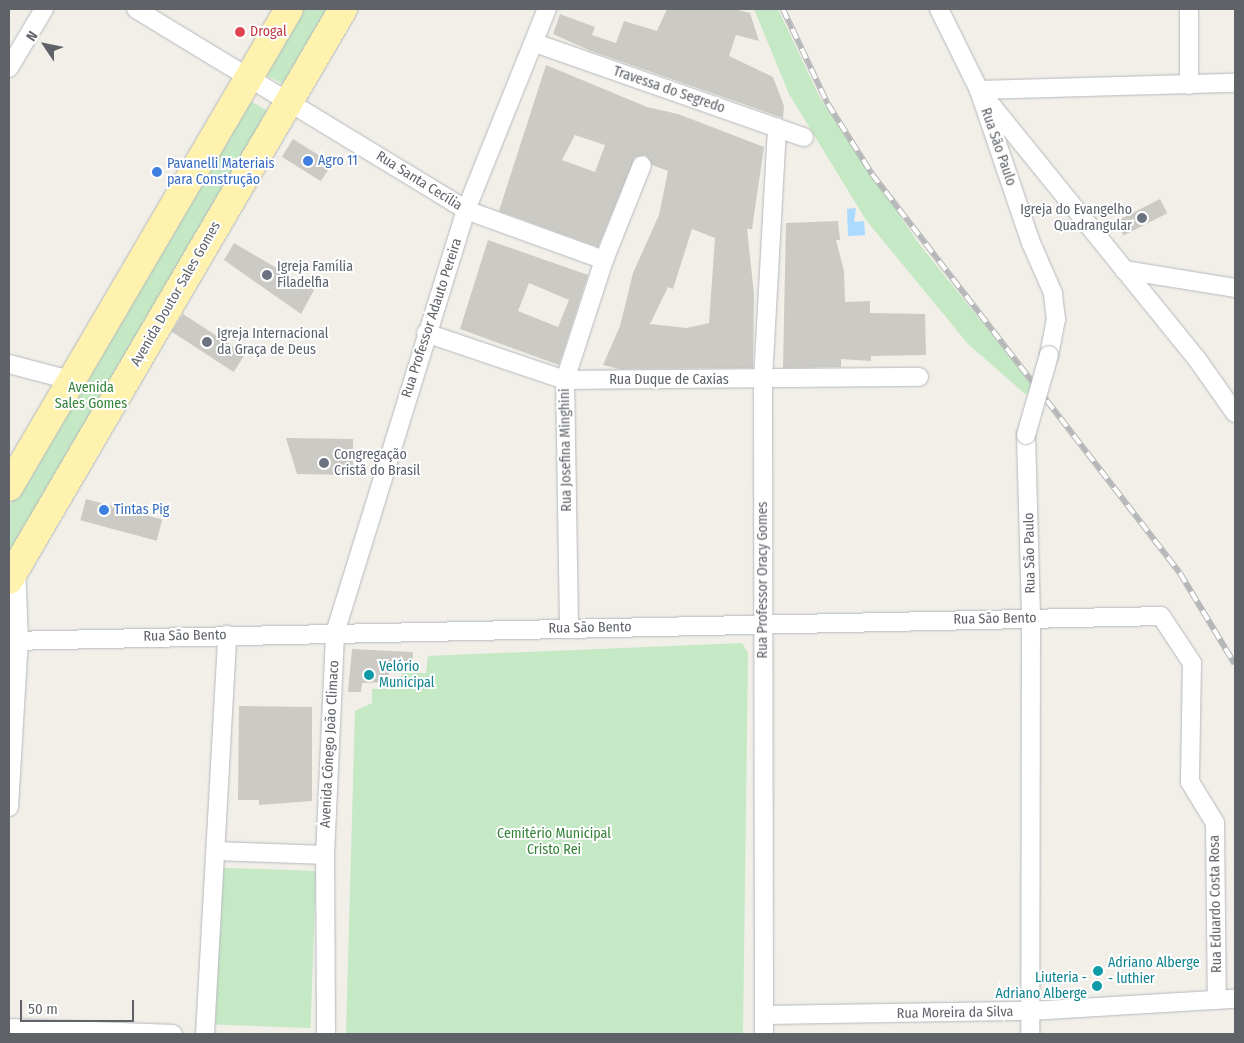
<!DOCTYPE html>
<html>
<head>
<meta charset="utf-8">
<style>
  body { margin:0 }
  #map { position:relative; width:1244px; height:1043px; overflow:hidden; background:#f1efe8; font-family:"Fira Sans Condensed",sans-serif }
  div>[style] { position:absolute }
  .green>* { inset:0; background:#c5e8c5; transform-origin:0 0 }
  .water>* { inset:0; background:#aadaff }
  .building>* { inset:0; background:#cccac5; transform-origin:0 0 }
  .roads { filter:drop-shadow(0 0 1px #b5b8bc) drop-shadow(0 0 1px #b5b8bc) }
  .street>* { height:18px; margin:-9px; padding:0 9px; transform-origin:9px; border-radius:9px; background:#fff }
  .primary>* { height:28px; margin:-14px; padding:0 14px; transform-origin:14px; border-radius:14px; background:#fff2af }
  .rail>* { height:5.5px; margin-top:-2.75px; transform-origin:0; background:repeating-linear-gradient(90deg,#fff 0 11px,#b6b7b8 0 22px); box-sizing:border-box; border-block:1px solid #b6b7b8 }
  .bridges { filter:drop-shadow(0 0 1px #b5b8bc) drop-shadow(0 0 1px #b5b8bc) }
  .street-bridge>* { height:18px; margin:-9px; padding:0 9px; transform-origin:9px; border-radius:9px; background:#fff }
  .dots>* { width:14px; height:14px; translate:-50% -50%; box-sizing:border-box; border:2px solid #fff; border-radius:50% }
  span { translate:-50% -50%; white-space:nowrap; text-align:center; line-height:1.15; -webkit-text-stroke:4px #fff; paint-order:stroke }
  .health-label { font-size:14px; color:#be3a42 }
  .left { translate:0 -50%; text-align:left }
  .street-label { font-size:14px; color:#5f6368 }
  .shop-label { font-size:14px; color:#366cbe }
  .worship-label { font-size:14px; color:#5b616d }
  .right { translate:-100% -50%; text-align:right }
  .park-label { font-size:14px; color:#348238 }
  .culture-label { font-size:14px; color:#0d838f }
  .frame { position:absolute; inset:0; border:10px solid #5f6368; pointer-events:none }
  .north { position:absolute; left:20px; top:20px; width:50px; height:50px; -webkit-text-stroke:4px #fff; paint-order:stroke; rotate:304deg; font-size:14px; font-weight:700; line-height:20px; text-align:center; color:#5f6368 }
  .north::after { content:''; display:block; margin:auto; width:18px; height:22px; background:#5f6368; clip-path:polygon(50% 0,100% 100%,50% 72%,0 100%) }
  .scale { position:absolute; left:20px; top:1000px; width:114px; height:22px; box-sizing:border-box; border:2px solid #5f6368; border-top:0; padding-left:6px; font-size:15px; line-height:18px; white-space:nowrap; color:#5f6368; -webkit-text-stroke:4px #fff; paint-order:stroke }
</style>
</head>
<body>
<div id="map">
  <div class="green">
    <i style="clip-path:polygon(301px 9px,334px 9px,288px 86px,261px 73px)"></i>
    <i style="clip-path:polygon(754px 9px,778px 9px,820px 98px,920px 245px,1036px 389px,1025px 394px,968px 344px,866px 220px,789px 94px)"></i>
    <i style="clip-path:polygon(247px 99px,271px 113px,9px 572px,9px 507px)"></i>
    <i style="clip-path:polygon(742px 643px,748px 653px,743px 1034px,346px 1034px,355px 711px,372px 703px,372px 689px,400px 686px,402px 673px,426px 673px,428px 656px)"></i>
    <i style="left:316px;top:871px;width:157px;height:95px;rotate:92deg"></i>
  </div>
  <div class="water">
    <i style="clip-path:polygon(856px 208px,854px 222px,864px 221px,865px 235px,848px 236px,847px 209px)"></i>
  </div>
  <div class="building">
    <i style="clip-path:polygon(667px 9px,734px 9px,750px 13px,759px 41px,736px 35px,729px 56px,773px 77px,784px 106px,783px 118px,591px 51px,553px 34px,560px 14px,595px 27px,592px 35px,616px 43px,624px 21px,657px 31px)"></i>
    <i style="clip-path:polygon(evenodd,546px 65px,647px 107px,678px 114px,764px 147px,752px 229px,747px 229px,754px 294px,753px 368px,619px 369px,603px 365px,620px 326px,633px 273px,659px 215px,668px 171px,652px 165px,646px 155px,635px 157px,598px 247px,499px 211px,546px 65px,575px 135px,605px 145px,595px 172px,562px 160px,575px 135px,546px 65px,692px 229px,715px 238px,709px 323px,687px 328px,650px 324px,668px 287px,673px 289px,692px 229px)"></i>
    <i style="left:293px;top:139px;width:46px;height:21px;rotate:32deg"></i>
    <i style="left:1160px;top:199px;width:16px;height:49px;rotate:63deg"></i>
    <i style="clip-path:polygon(838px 221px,840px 240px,836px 240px,844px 271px,845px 302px,870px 301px,870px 313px,925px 314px,926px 355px,871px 356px,871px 361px,841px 359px,841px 367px,783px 368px,786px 223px)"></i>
    <i style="clip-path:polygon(evenodd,488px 240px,588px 275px,559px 365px,460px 329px,488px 240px,529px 283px,569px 300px,558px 327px,518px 311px,529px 283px)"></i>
    <i style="clip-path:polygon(234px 243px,314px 290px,301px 314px,224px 260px)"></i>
    <i style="left:183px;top:314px;width:74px;height:21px;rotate:33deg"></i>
    <i style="clip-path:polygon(286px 438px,353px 439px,353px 475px,297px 474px)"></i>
    <i style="left:86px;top:499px;width:79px;height:22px;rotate:15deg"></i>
    <i style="clip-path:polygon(352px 649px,413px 652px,412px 665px,389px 668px,389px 682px,362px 683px,361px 692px,348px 692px)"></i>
    <i style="clip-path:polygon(239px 706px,312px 707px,312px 801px,259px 805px,259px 800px,238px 800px)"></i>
  </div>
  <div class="roads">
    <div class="street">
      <i style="left:136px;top:9px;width:386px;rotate:31.3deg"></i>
      <i style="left:466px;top:210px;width:147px;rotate:19.9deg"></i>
      <i style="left:939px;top:9px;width:90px;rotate:63.7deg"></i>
      <i style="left:979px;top:90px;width:346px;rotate:51deg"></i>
      <i style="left:1197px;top:359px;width:66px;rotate:54.9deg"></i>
      <i style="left:535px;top:43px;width:285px;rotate:19.3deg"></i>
      <i style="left:9px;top:68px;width:69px;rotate:-59.3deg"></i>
      <i style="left:1189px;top:85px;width:76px;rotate:-90deg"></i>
      <i style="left:1124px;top:270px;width:112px;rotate:9.2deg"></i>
      <i style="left:426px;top:333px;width:147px;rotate:18.7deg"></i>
      <i style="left:565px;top:380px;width:354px;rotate:-0.5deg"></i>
      <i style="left:1049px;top:355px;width:37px;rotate:-79deg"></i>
      <i style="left:1056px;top:319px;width:26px;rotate:-97deg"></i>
      <i style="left:1053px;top:293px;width:55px;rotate:-113.7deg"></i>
      <i style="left:1031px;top:243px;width:162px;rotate:-108.8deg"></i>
      <i style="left:979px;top:90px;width:256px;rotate:-1.6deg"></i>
      <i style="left:9px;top:364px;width:63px;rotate:14.7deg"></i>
      <i style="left:1026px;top:435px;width:183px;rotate:88.4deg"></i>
      <i style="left:1031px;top:618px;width:416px;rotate:90.1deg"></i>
      <i style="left:569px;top:628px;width:248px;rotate:-90.9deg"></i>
      <i style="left:565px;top:380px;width:126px;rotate:-72deg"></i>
      <i style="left:604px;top:260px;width:102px;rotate:-68.2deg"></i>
      <i style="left:9px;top:641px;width:1152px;rotate:-1.24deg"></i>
      <i style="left:1161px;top:616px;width:56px;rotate:56.6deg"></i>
      <i style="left:1192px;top:663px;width:119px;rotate:91deg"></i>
      <i style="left:1190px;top:782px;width:48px;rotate:58.6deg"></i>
      <i style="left:1215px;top:823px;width:177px;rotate:89.4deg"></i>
      <i style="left:9px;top:807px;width:168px;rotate:-86.6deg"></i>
      <i style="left:19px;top:639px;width:71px;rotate:-92.4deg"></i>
      <i style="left:217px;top:851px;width:108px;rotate:2.1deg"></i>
      <i style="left:765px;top:1015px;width:265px;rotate:-0.9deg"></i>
      <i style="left:1030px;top:1011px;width:205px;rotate:-3.4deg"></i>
      <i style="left:9px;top:1028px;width:164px;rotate:2.1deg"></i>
      <i style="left:205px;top:1034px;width:400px;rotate:-86.8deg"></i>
      <i style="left:326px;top:1034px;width:179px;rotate:-90.3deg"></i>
      <i style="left:325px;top:855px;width:222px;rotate:-87.4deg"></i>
      <i style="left:335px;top:633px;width:443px;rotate:-72.8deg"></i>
      <i style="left:466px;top:210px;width:217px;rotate:-68.1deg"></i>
      <i style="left:764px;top:1034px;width:655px;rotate:-90.09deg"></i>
      <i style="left:763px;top:379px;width:252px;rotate:-86.8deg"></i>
    </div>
    <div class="primary">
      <i style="left:9px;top:487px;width:554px;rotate:-59.64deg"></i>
      <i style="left:9px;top:580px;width:662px;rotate:-59.67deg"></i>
    </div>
  </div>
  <div class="rail">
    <i style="left:783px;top:9px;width:105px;rotate:64.7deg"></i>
    <i style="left:828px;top:104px;width:83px;rotate:57.8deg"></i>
    <i style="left:872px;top:174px;width:504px;rotate:52.33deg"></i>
    <i style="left:1180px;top:573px;width:106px;rotate:58.9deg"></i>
  </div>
  <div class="bridges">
    <div class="street-bridge">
      <i style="left:1026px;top:435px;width:83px;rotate:-74deg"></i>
    </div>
  </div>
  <div class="dots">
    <i style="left:240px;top:32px;background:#e0444e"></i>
    <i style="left:308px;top:161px;background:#3f7fe0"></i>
    <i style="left:157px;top:172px;background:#3f7fe0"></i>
    <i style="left:1142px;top:218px;background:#6b7280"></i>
    <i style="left:267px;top:275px;background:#6b7280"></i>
    <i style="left:207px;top:342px;background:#6b7280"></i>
    <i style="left:324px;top:463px;background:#6b7280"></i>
    <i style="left:104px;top:510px;background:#3f7fe0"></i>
    <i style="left:369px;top:675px;background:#0f9aa8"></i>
    <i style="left:1098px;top:971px;background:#0f9aa8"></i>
    <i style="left:1097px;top:986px;background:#0f9aa8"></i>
  </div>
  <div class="health-label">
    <span class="left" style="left:250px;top:32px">Drogal</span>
  </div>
  <div class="street-label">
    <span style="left:669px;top:90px;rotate:19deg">Travessa do Segredo</span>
    <span style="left:998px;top:147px;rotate:71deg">Rua São Paulo</span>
    <span style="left:419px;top:181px;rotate:32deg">Rua Santa Cecília</span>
    <span style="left:176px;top:294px;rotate:-60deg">Avenida Doutor Sales Gomes</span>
    <span style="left:432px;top:318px;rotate:-72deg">Rua Professor Adauto Pereira</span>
    <span style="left:669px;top:380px">Rua Duque de Caxias</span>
    <span style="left:566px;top:450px;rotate:-91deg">Rua Josefina Minghini</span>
    <span style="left:1030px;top:553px;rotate:-91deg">Rua São Paulo</span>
    <span style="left:763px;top:580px;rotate:-90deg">Rua Professor Oracy Gomes</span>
    <span style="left:995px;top:619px;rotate:-1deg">Rua São Bento</span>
    <span style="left:590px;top:628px;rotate:-1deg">Rua São Bento</span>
    <span style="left:185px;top:636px;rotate:-1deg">Rua São Bento</span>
    <span style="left:330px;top:744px;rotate:-87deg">Avenida Cônego João Climaco</span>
    <span style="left:1216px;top:904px;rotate:-91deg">Rua Eduardo Costa Rosa</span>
    <span style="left:955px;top:1013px;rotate:-1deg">Rua Moreira da Silva</span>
  </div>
  <div class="shop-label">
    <span class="left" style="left:318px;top:161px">Agro 11</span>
    <span class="left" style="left:167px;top:172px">Pavanelli Materiais<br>para Construção</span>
    <span class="left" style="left:114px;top:510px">Tintas Pig</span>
  </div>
  <div class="worship-label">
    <span class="right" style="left:1132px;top:218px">Igreja do Evangelho<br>Quadrangular</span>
    <span class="left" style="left:277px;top:275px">Igreja Família<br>Filadelfia</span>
    <span class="left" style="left:217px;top:342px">Igreja Internacional<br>da Graça de Deus</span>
    <span class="left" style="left:334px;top:463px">Congregação<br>Cristã do Brasil</span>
  </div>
  <div class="park-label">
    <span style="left:91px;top:396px">Avenida<br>Sales Gomes</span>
    <span style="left:554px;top:842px">Cemitério Municipal<br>Cristo Rei</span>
  </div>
  <div class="culture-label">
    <span class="left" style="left:379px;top:675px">Velório<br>Municipal</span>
    <span class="left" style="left:1108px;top:971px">Adriano Alberge<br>- luthier</span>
    <span class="right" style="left:1087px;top:986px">Liuteria -<br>Adriano Alberge</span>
  </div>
  <div class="frame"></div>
  <div class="north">N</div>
  <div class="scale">50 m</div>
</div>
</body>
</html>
